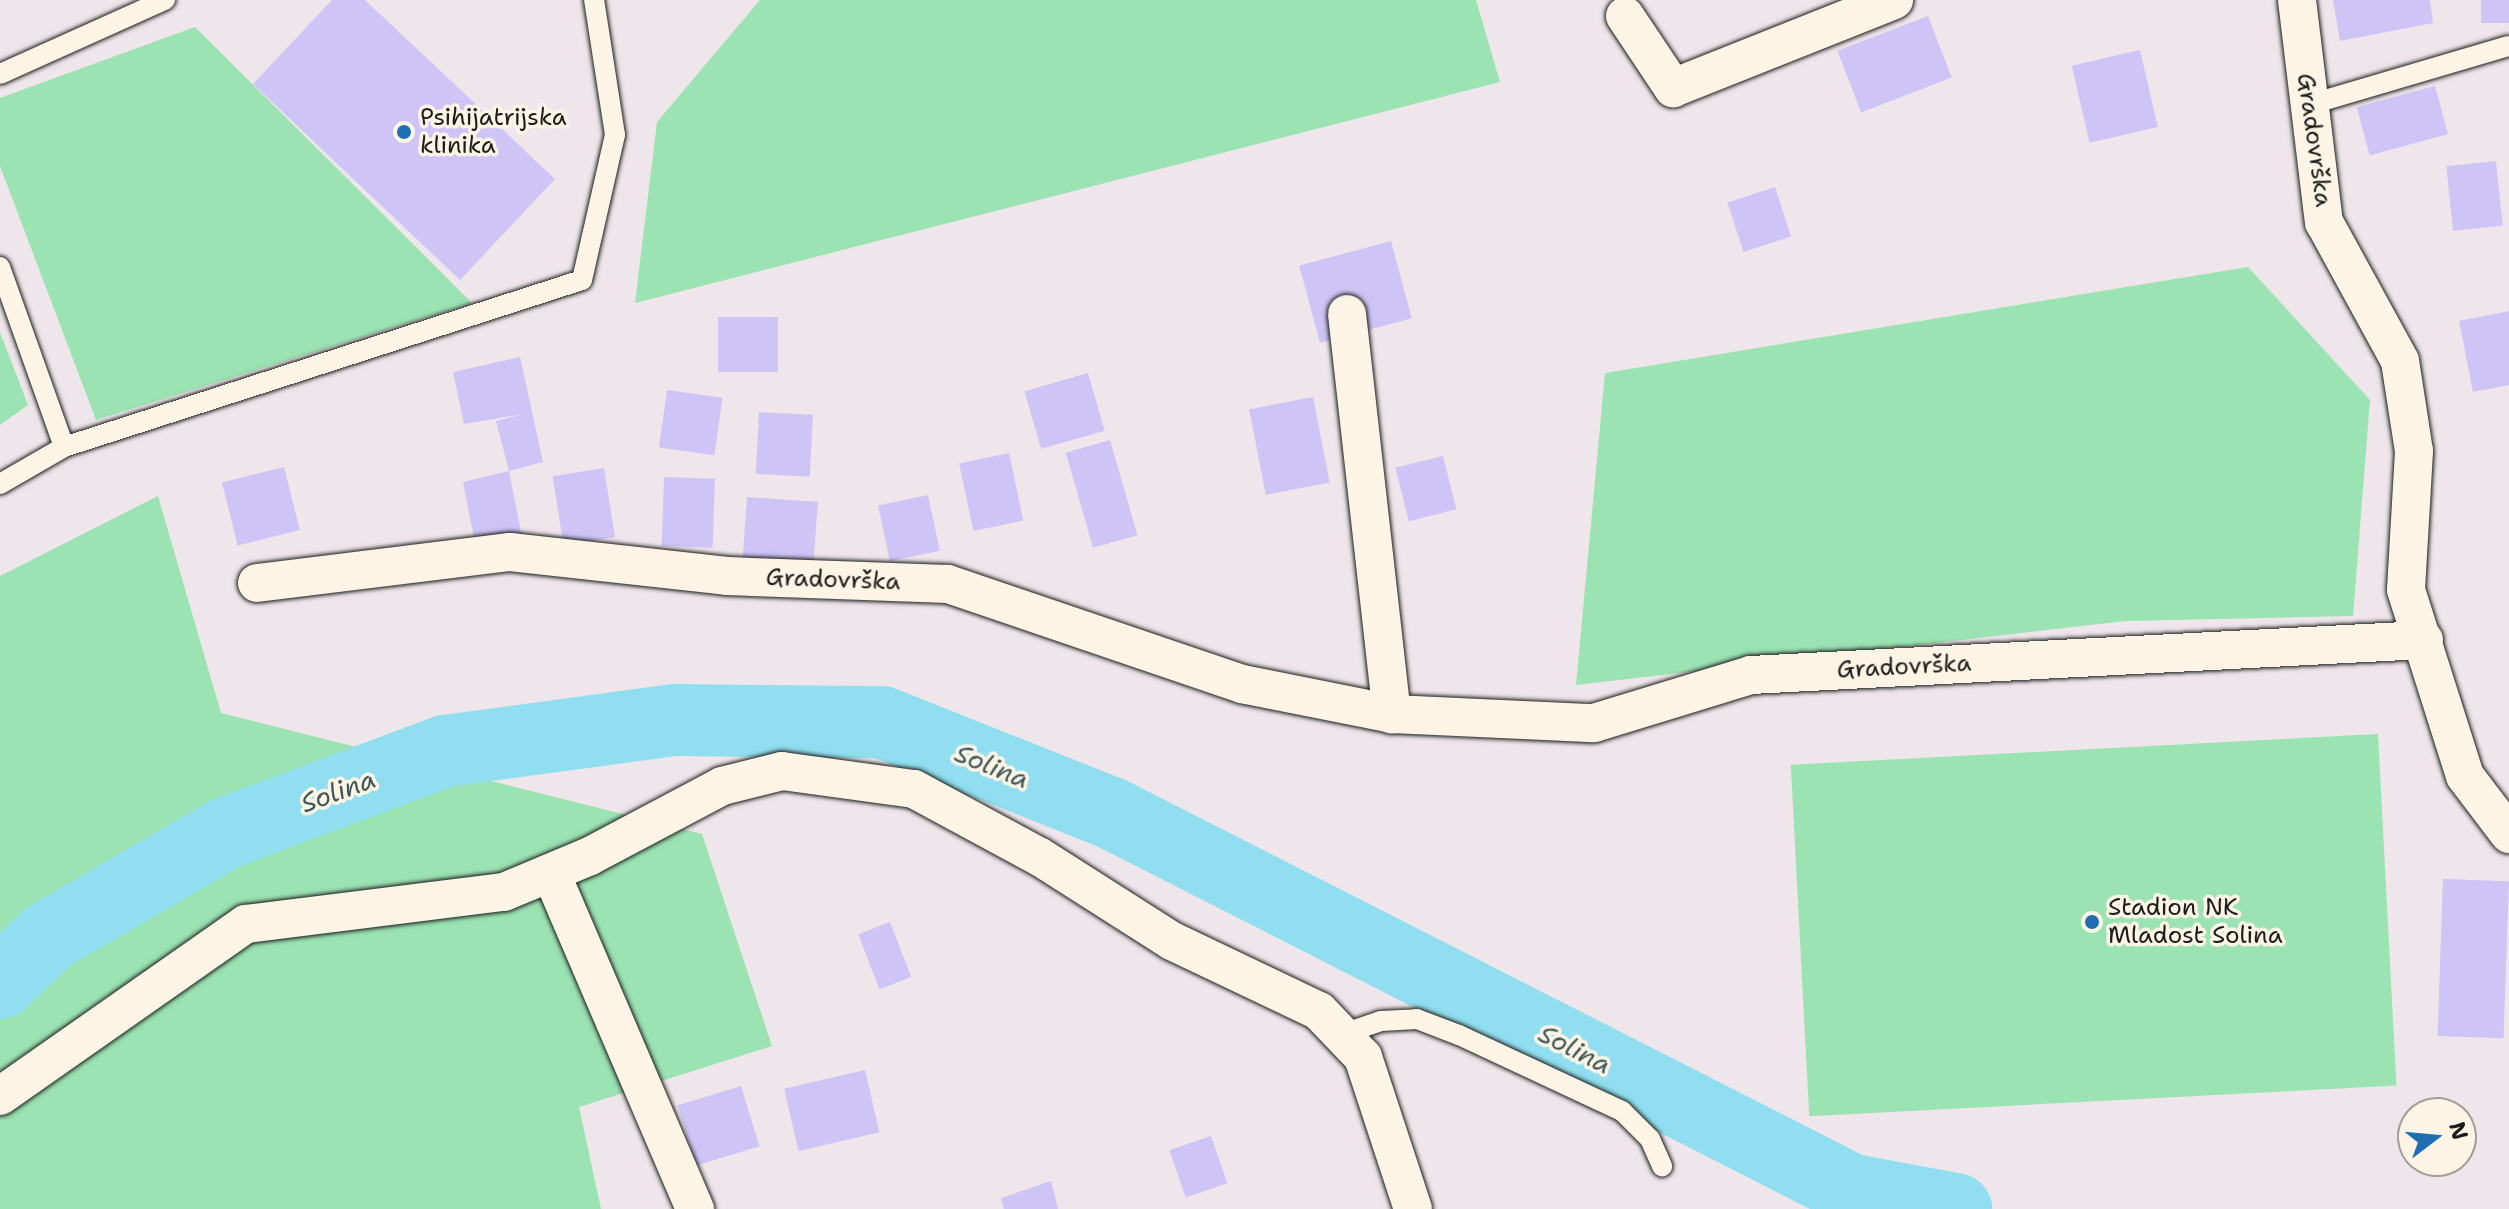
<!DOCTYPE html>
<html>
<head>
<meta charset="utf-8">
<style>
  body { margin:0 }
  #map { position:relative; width:2509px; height:1209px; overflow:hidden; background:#eee6ea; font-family:"Shantell Sans",sans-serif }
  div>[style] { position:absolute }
  .green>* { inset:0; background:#9be3b2; transform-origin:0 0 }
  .river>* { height:72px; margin:-36px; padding:0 36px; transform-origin:36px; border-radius:36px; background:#90deef }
  .building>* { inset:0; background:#cec4f6; transform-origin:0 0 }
  .roads { filter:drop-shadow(0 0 2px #1c1c1c) drop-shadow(0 0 2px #1c1c1c) }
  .service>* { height:20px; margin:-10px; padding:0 10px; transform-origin:10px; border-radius:10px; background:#fcf5e5 }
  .minor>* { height:38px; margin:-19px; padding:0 19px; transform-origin:19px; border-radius:19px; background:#fcf5e5 }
  .dots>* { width:22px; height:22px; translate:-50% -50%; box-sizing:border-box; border:4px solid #fcf5e5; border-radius:50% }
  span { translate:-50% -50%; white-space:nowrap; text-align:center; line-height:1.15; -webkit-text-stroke:7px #fcf5e5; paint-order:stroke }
  .poi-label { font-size:24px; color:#1c1c1c }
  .left { translate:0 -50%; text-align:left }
  .street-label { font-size:24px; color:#1c1c1c }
  .water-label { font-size:26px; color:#3f565b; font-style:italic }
  .north { position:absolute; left:2397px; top:1097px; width:80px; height:80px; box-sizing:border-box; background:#fcf5e5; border:2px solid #a29e95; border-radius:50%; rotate:74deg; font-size:22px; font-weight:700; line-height:32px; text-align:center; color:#1c1c1c }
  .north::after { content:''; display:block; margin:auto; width:28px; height:36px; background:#1f6fb2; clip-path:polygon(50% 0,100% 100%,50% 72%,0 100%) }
</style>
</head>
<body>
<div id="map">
  <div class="green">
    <i style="clip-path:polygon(760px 0,1476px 0,1500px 82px,635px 303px,657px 122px)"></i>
    <i style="clip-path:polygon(195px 27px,472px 303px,96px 420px,0 166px,0 98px)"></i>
    <i style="clip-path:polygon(2248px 267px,2370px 400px,2353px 616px,2125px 621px,1576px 685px,1605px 373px)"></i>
    <i style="clip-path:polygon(0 332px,28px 405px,0 425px)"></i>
    <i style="clip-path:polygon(158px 496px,221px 713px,702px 834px,772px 1046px,579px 1107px,601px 1209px,0 1209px,0 576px)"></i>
    <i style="left:2378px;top:734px;width:352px;height:588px;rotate:87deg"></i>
  </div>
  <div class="river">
    <i style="left:0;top:983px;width:66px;rotate:-43.8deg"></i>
    <i style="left:48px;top:937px;width:206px;rotate:-30.3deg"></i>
    <i style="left:226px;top:833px;width:234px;rotate:-20.5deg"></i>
    <i style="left:445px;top:751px;width:232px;rotate:-7.7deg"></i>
    <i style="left:675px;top:720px;width:207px;rotate:0.6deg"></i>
    <i style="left:882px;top:722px;width:249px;rotate:21.7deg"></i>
    <i style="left:1113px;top:814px;width:829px;rotate:26.97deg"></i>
    <i style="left:1852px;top:1190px;width:106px;rotate:10.4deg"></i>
  </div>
  <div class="building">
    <i style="clip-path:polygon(332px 0,365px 0,555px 179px,460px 280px,253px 84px)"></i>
    <i style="clip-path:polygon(2333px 0,2430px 0,2433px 23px,2340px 41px)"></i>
    <i style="left:2481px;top:0;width:28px;height:23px"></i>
    <i style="left:1928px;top:16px;width:66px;height:97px;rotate:69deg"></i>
    <i style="left:2140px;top:50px;width:79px;height:70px;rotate:77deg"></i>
    <i style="left:2435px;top:86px;width:50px;height:81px;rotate:75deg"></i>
    <i style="left:2496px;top:161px;width:65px;height:50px;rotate:84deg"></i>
    <i style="left:1775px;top:187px;width:52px;height:50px;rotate:72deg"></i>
    <i style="left:1391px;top:241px;width:80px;height:95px;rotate:75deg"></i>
    <i style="clip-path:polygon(2509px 311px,2509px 385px,2473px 392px,2459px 321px)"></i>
    <i style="left:778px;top:317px;width:55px;height:60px;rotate:90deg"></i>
    <i style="clip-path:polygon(520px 357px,543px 462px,509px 471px,523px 542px,477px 553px,463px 482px,509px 471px,496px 421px,524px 414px,464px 424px,453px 372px)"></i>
    <i style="left:1088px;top:373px;width:60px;height:66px;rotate:74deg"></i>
    <i style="left:667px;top:390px;width:56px;height:58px;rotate:8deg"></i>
    <i style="left:1313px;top:397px;width:87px;height:65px;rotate:79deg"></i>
    <i style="left:759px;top:412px;width:54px;height:62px;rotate:3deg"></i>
    <i style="left:1110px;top:440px;width:99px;height:46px;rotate:74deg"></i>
    <i style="left:1009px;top:453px;width:69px;height:51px;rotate:78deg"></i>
    <i style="left:1443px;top:456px;width:55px;height:49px;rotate:76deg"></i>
    <i style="left:284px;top:467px;width:65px;height:64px;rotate:76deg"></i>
    <i style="left:604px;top:468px;width:70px;height:52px;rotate:81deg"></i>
    <i style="left:664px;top:477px;width:51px;height:69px;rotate:2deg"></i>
    <i style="left:928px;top:495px;width:57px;height:51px;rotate:78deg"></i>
    <i style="left:747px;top:497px;width:71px;height:62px;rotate:4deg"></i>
    <i style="left:2443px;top:879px;width:66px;height:157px;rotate:2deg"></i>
    <i style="left:890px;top:922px;width:59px;height:34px;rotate:69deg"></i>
    <i style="left:865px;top:1070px;width:64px;height:83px;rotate:77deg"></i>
    <i style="left:741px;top:1086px;width:63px;height:66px;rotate:73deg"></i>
    <i style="left:1211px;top:1136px;width:50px;height:44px;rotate:71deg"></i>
    <i style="clip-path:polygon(1051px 1181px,1058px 1209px,1004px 1209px,1001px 1198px)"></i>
  </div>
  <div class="roads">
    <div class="service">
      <i style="left:0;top:74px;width:181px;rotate:-24.2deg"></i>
      <i style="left:2308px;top:105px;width:209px;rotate:-16.4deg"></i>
      <i style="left:0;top:267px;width:191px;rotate:70.4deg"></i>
      <i style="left:0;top:484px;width:74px;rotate:-30deg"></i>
      <i style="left:64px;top:447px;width:544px;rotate:-17.87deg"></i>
      <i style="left:582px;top:280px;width:149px;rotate:-77.2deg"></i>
      <i style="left:615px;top:135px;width:137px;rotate:-98.8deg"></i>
      <i style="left:1343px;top:1034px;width:40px;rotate:-18.9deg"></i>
      <i style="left:1381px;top:1021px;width:36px;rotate:-3deg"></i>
      <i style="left:1417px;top:1019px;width:45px;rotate:20.9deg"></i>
      <i style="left:1459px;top:1035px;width:180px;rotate:25deg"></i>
      <i style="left:1622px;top:1111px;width:40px;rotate:45deg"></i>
      <i style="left:1650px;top:1139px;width:30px;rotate:66deg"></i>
    </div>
    <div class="minor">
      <i style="left:2297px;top:0;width:224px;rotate:83.1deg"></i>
      <i style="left:2324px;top:222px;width:158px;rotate:61.3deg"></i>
      <i style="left:2400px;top:361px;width:91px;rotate:81.2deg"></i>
      <i style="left:2414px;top:451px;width:139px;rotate:93.3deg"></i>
      <i style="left:2406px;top:590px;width:195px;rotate:72.4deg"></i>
      <i style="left:2465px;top:776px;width:73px;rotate:52.8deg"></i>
      <i style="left:1625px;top:16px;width:87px;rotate:56.3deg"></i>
      <i style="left:1673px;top:88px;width:238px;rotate:-21.7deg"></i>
      <i style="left:1347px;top:314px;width:403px;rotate:83.6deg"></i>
      <i style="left:257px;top:583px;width:255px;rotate:-7deg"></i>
      <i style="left:510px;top:552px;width:218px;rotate:6.3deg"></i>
      <i style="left:727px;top:576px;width:221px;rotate:2.1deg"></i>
      <i style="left:948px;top:584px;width:311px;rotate:18.8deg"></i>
      <i style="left:1242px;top:684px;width:153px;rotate:11.3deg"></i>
      <i style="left:1392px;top:714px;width:202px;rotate:2.6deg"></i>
      <i style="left:1594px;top:723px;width:164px;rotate:-17deg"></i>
      <i style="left:1751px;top:675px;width:674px;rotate:-2.98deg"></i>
      <i style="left:551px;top:873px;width:366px;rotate:66.8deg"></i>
      <i style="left:0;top:1096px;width:300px;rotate:-35deg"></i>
      <i style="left:246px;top:924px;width:260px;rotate:-7.1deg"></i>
      <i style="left:504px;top:892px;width:93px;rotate:-22.7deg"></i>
      <i style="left:590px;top:856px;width:149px;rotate:-27.9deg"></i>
      <i style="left:722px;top:786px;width:62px;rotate:-14deg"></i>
      <i style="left:782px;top:771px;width:133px;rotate:7.8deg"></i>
      <i style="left:914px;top:789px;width:143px;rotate:28.4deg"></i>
      <i style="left:1040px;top:857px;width:156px;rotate:32.5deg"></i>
      <i style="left:1172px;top:941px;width:163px;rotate:25.5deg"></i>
      <i style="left:1319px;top:1011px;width:64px;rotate:46.3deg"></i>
      <i style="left:1363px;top:1057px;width:160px;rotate:71.8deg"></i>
    </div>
  </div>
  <div class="dots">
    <i style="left:404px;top:132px;background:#1f6fb2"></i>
    <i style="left:2092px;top:922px;background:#1f6fb2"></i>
  </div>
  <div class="poi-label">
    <span class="left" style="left:420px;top:132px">Psihijatrijska<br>klinika</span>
    <span class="left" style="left:2108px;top:922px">Stadion NK<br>Mladost Solina</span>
  </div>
  <div class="street-label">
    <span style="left:2314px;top:140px;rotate:82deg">Gradovrška</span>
    <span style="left:833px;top:580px;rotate:2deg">Gradovrška</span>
    <span style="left:1904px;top:667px;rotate:-3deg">Gradovrška</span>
  </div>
  <div class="water-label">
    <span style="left:992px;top:766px;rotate:22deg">Solina</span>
    <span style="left:338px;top:791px;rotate:-20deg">Solina</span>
    <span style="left:1575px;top:1049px;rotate:27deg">Solina</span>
  </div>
  <div class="north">N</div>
</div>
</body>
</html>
